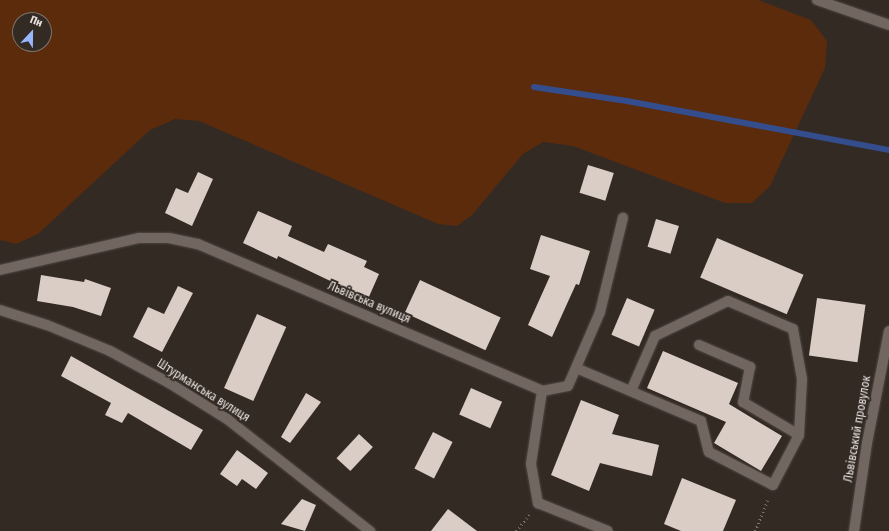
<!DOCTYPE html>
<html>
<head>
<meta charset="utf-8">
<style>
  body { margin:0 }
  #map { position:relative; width:889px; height:531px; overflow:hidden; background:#332a24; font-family:"Fira Sans Condensed",sans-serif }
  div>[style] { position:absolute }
  .green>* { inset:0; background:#5b2b0b }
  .stream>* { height:6px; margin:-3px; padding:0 3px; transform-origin:3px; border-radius:3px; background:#344d8d }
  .building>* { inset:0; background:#dacdc6; transform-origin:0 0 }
  .path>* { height:2.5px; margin-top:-1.25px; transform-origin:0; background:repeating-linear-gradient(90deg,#79716c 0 1px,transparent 0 4px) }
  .roads { filter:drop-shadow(0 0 1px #504843) drop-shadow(0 0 1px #504843) }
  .lane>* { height:10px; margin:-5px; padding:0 5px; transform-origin:5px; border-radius:5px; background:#716660 }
  .street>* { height:10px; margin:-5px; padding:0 5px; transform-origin:5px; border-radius:5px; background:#716660 }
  span { translate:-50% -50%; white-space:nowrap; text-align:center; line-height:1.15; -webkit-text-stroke:4px #332a24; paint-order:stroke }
  .street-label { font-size:12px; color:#e8e1de }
  .north { position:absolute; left:12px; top:12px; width:40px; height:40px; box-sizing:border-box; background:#332a24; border:1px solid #7b736e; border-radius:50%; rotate:22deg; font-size:11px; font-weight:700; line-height:16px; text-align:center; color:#e8e1de }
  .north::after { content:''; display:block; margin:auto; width:14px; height:18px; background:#96b6fd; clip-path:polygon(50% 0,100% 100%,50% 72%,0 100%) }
</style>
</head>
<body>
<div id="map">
  <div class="green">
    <i style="clip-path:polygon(evenodd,0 0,758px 0,811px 20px,827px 41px,825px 68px,770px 186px,752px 203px,725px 203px,573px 146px,543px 142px,523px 154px,472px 215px,457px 226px,438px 224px,199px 121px,175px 119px,150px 130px,38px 234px,16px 244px,0 240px,0 0,20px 20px,44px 20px,44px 44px,20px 44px,20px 20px)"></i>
  </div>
  <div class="stream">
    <i style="left:534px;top:87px;width:94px;rotate:8.6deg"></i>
    <i style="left:627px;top:101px;width:267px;rotate:10.6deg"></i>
  </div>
  <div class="building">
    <i style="left:588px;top:165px;width:27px;height:29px;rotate:17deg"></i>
    <i style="clip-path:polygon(198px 172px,213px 179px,192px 226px,165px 213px,176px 188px,188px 193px)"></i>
    <i style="clip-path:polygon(258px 211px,292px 226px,288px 236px,324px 252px,328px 244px,367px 261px,364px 267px,379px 274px,368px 299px,278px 256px,277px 259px,243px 243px)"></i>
    <i style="left:656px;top:219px;width:24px;height:29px;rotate:17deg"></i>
    <i style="clip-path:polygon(541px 235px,590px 251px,579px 285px,576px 284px,552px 337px,528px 325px,550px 276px,530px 269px)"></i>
    <i style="left:717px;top:238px;width:94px;height:43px;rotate:23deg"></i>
    <i style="clip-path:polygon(41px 275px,84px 282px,85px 279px,111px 288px,101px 316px,73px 307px,37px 301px)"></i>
    <i style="left:420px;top:280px;width:89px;height:36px;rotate:25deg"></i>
    <i style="clip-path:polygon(178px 286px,193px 293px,162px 352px,133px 337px,148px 307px,164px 314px)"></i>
    <i style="left:627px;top:298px;width:30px;height:40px;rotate:23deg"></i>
    <i style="left:817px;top:298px;width:49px;height:58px;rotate:8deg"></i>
    <i style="left:257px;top:314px;width:32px;height:81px;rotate:24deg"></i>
    <i style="clip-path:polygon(663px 351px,738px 383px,729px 404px,782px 436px,761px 471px,714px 443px,726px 422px,647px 388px)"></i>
    <i style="clip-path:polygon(71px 356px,203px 430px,191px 450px,128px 413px,122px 423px,105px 415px,111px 403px,61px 376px)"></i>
    <i style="left:471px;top:388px;width:34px;height:29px;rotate:24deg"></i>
    <i style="clip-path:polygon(306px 393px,321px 402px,290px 443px,281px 437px)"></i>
    <i style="clip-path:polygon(581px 400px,619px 415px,612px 434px,659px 445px,652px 476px,600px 463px,589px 491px,551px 475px)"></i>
    <i style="left:433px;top:432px;width:22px;height:41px;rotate:27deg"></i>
    <i style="left:359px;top:434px;width:19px;height:33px;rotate:43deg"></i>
    <i style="clip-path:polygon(237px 450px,268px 473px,256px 489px,242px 479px,237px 486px,220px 474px)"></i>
    <i style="clip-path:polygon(682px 478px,736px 500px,723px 531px,681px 531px,664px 524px)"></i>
    <i style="clip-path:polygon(302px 499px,316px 505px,305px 531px,281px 524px)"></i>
    <i style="clip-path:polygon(448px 509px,477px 531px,431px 531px)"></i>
  </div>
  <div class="path">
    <i style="left:516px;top:531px;width:21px;rotate:-51deg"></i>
    <i style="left:755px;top:531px;width:35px;rotate:-68deg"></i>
  </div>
  <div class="roads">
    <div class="lane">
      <i style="left:699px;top:345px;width:56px;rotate:23.3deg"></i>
      <i style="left:750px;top:367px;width:36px;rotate:101deg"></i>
      <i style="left:743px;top:402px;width:65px;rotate:30.5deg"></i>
      <i style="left:576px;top:368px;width:136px;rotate:23deg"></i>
      <i style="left:701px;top:421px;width:32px;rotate:76deg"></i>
      <i style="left:709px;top:452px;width:72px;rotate:27.3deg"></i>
      <i style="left:773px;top:485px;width:56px;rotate:-62.5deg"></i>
      <i style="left:799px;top:435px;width:56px;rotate:-86.9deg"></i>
      <i style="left:802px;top:379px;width:51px;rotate:-100.2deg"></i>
      <i style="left:793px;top:329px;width:71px;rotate:-156.7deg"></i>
      <i style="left:728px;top:301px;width:81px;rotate:154.4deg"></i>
      <i style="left:655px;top:336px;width:60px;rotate:113.6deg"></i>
      <i style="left:542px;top:391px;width:26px;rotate:-11deg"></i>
      <i style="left:568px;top:386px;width:81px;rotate:-66.6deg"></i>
      <i style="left:600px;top:312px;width:97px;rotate:-76.3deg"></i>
    </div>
    <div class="street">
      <i style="left:817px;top:0;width:76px;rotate:19.1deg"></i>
      <i style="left:0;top:270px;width:143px;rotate:-13deg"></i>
      <i style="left:139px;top:238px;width:30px"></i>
      <i style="left:169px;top:238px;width:30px;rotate:12deg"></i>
      <i style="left:198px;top:244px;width:374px;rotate:23.1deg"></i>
      <i style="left:542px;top:391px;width:74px;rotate:98.6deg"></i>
      <i style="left:531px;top:464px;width:40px;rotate:80deg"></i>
      <i style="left:538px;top:503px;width:75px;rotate:21.8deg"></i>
      <i style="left:0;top:310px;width:49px;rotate:17.7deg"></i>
      <i style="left:47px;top:325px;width:68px;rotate:22.4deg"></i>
      <i style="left:110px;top:351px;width:67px;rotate:28.5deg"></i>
      <i style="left:169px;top:383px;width:68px;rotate:31.8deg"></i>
      <i style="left:227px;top:419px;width:182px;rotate:38.1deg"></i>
      <i style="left:854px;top:531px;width:89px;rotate:-81.6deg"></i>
      <i style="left:867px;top:443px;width:114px;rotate:-78.9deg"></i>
    </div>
  </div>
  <div class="street-label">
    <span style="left:369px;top:303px;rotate:23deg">Львівська вулиця</span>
    <span style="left:203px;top:391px;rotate:32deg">Штурманська вулиця</span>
    <span style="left:858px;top:429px;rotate:-80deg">Львівський провулок</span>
  </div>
  <div class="north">Пн</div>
</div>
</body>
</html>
